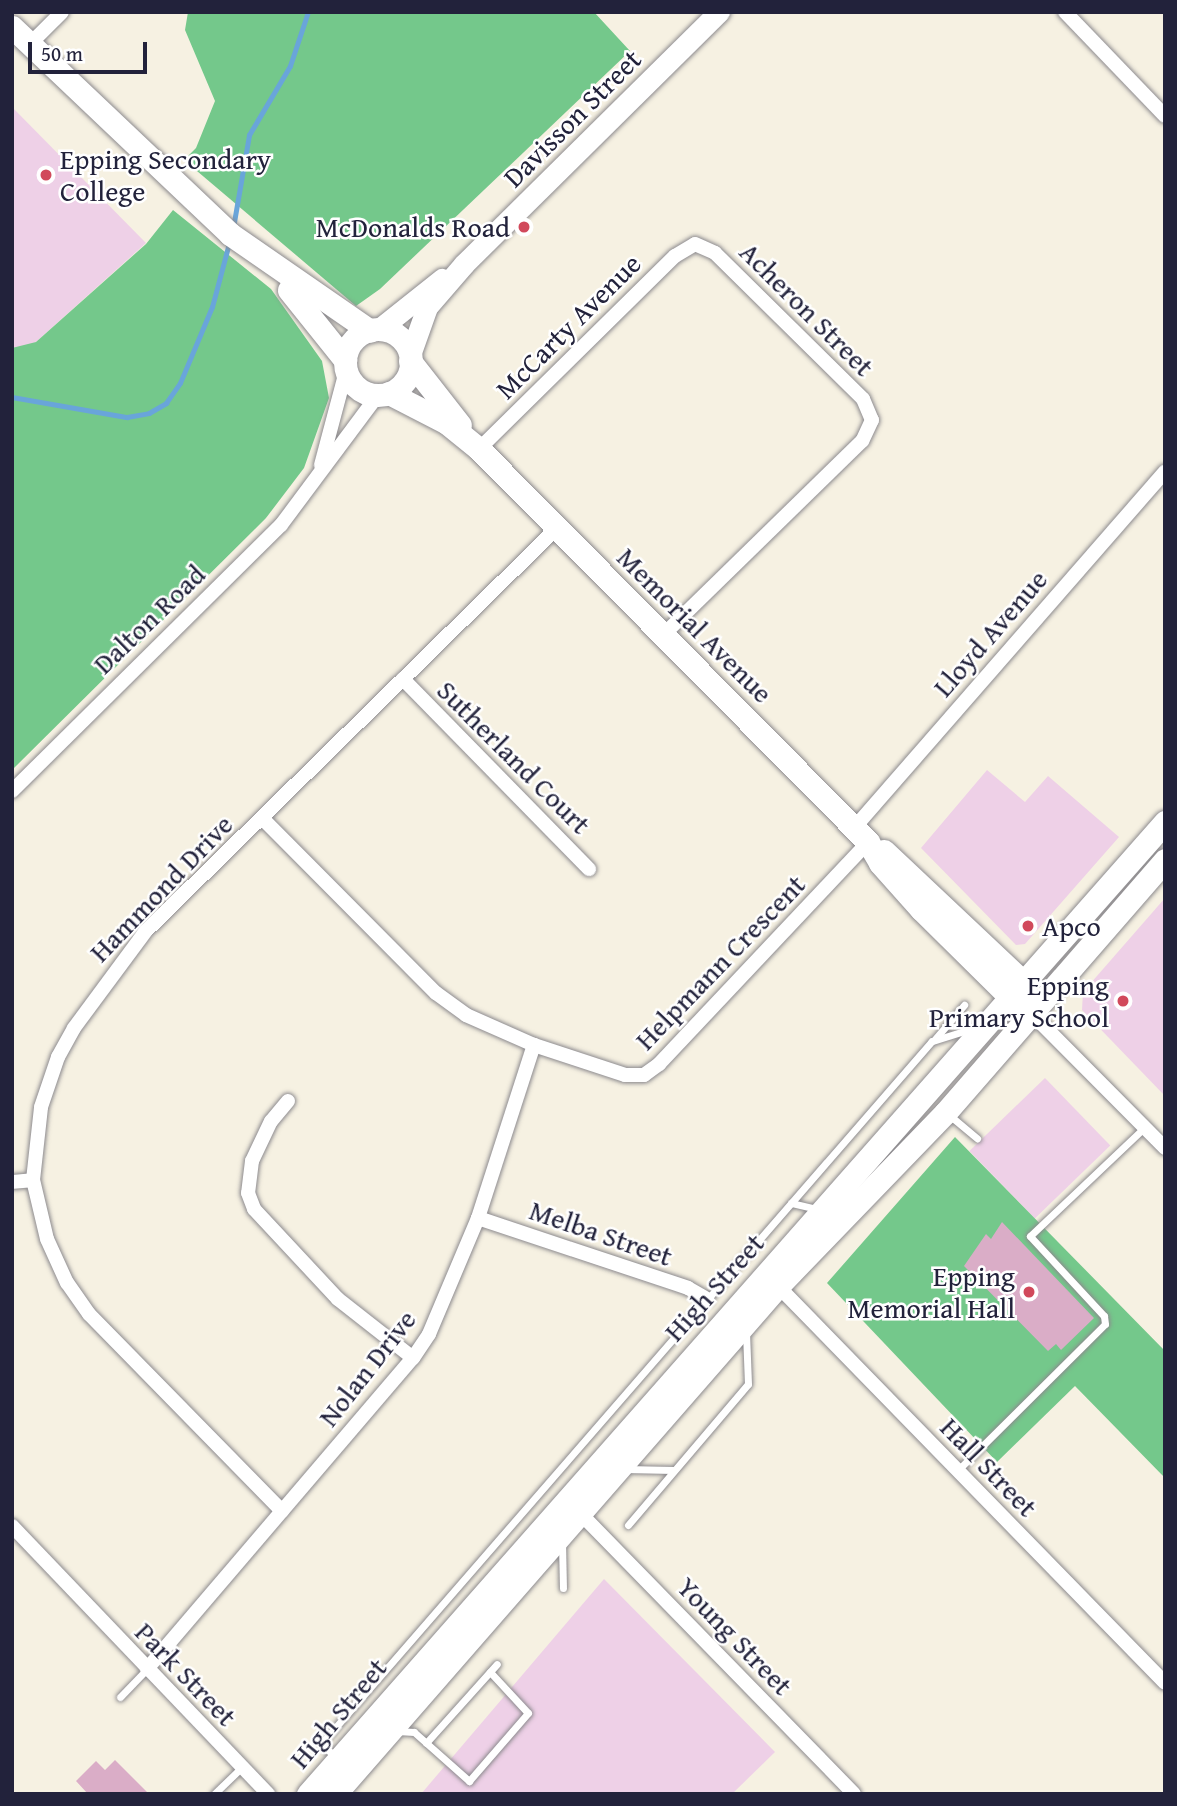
<!DOCTYPE html>
<html>
<head>
<meta charset="utf-8">
<style>
  body { margin:0 }
  #map { position:relative; width:1177px; height:1806px; overflow:hidden; background:#f6f1e2; font-family:"Gentium Book Plus",serif }
  div>[style] { position:absolute }
  .built>* { inset:0; background:#eed0e7; transform-origin:0 0 }
  .green>* { inset:0; background:#74c88b }
  .stream>* { height:4.5px; margin:-2.25px; padding:0 2.25px; transform-origin:2.25px; border-radius:2.25px; background:#69a5da }
  .building>* { inset:0; background:#daadc7 }
  .roads { filter:drop-shadow(0 0 2px #8c8a8e) drop-shadow(0 0 2px #8c8a8e) }
  .lane>* { height:7px; margin:-3.5px; padding:0 3.5px; transform-origin:3.5px; border-radius:3.5px; background:#fff }
  .street>* { height:14px; margin:-7px; padding:0 7px; transform-origin:7px; border-radius:7px; background:#fff }
  .secondary>* { height:21px; margin:-10.5px; padding:0 10.5px; transform-origin:10.5px; border-radius:10.5px; background:#fff }
  .primary>* { height:23px; margin:-11.5px; padding:0 11.5px; transform-origin:11.5px; border-radius:11.5px; background:#fff }
  .primary>.ring { margin:-11.5px; padding:0; box-sizing:content-box; background:none; border:23px solid #fff; border-radius:50% }
  .dots>* { width:19px; height:19px; translate:-50% -50%; box-sizing:border-box; border:4px solid #fff; border-radius:50% }
  span { translate:-50% -50%; white-space:nowrap; text-align:center; line-height:1.15; -webkit-text-stroke:5px #fff; paint-order:stroke }
  .street-label { font-size:28px; color:#22223b }
  .poi-label { font-size:28px; color:#22223b }
  .left { translate:0 -50%; text-align:left }
  .right { translate:-100% -50%; text-align:right }
  .frame { position:absolute; inset:0; border:14px solid #22223b; pointer-events:none }
  .scale { position:absolute; left:28px; top:42px; width:119px; height:32px; box-sizing:border-box; border:4px solid #22223b; border-top:0; padding-left:9px; font-size:21px; line-height:24px; white-space:nowrap; color:#22223b; -webkit-text-stroke:5px #fff; paint-order:stroke }
</style>
</head>
<body>
<div id="map">
  <div class="built">
    <i style="clip-path:polygon(12px 107px,146px 243px,36px 342px,23px 348px,12px 348px)"></i>
    <i style="clip-path:polygon(987px 770px,1025px 802px,1048px 776px,1119px 837px,1025px 944px,1016px 945px,921px 848px)"></i>
    <i style="clip-path:polygon(1165px 898px,1165px 1096px,1082px 1010px,1083px 992px)"></i>
    <i style="left:1045px;top:1078px;width:94px;height:105px;rotate:46deg"></i>
    <i style="clip-path:polygon(604px 1579px,775px 1752px,732px 1794px,421px 1794px)"></i>
  </div>
  <div class="green">
    <i style="clip-path:polygon(188px 12px,594px 12px,630px 51px,380px 289px,356px 306px,184px 160px,196px 148px,215px 101px,185px 30px)"></i>
    <i style="clip-path:polygon(173px 210px,271px 289px,322px 361px,329px 398px,304px 468px,266px 518px,12px 770px,12px 348px,36px 342px,146px 244px)"></i>
    <i style="clip-path:polygon(955px 1137px,1165px 1351px,1165px 1478px,1075px 1386px,997px 1462px,827px 1283px)"></i>
  </div>
  <div class="stream">
    <i style="left:233px;top:228px;width:94px;rotate:-80.2deg"></i>
    <i style="left:249px;top:135px;width:80px;rotate:-59.3deg"></i>
    <i style="left:290px;top:66px;width:57px;rotate:-71.6deg"></i>
    <i style="left:12px;top:397px;width:117px;rotate:9.9deg"></i>
    <i style="left:127px;top:417px;width:22px;rotate:-10deg"></i>
    <i style="left:149px;top:413px;width:20px;rotate:-30deg"></i>
    <i style="left:166px;top:403px;width:24px;rotate:-55deg"></i>
    <i style="left:180px;top:383px;width:82px;rotate:-67.2deg"></i>
    <i style="left:212px;top:307px;width:66px;rotate:-75.1deg"></i>
  </div>
  <div class="building">
    <i style="clip-path:polygon(1002px 1222px,1094px 1318px,1061px 1350px,1056px 1344px,1048px 1351px,964px 1266px,986px 1234px,991px 1239px)"></i>
    <i style="clip-path:polygon(115px 1760px,149px 1794px,88px 1794px,76px 1781px,96px 1761px,105px 1770px)"></i>
  </div>
  <div class="roads">
    <div class="lane">
      <i style="left:935px;top:1039px;width:45px;rotate:-49.5deg"></i>
      <i style="left:948px;top:1114px;width:38px;rotate:40deg"></i>
      <i style="left:791px;top:1203px;width:28px;rotate:13deg"></i>
      <i style="left:624px;top:1469px;width:50px;rotate:1.1deg"></i>
      <i style="left:958px;top:1470px;width:207px;rotate:-44.8deg"></i>
      <i style="left:1105px;top:1324px;width:8px;rotate:-97deg"></i>
      <i style="left:1104px;top:1316px;width:109px;rotate:-132.8deg"></i>
      <i style="left:1030px;top:1236px;width:158px;rotate:-43.5deg"></i>
      <i style="left:628px;top:1525px;width:185px;rotate:-49.6deg"></i>
      <i style="left:748px;top:1384px;width:53px;rotate:-92.2deg"></i>
      <i style="left:562px;top:1541px;width:47px;rotate:88.8deg"></i>
      <i style="left:120px;top:1697px;width:39px;rotate:-46deg"></i>
      <i style="left:397px;top:1731px;width:17px;rotate:3deg"></i>
      <i style="left:414px;top:1732px;width:74px;rotate:41.7deg"></i>
      <i style="left:469px;top:1781px;width:90px;rotate:-49.1deg"></i>
      <i style="left:528px;top:1713px;width:56px;rotate:-132.8deg"></i>
      <i style="left:426px;top:1743px;width:106px;rotate:-48.1deg"></i>
      <i style="left:337px;top:1758px;width:21px;rotate:-139deg"></i>
      <i style="left:321px;top:1744px;width:931px;rotate:-49.01deg"></i>
      <i style="left:932px;top:1041px;width:47px;rotate:-17.3deg"></i>
      <i style="left:214px;top:1794px;width:39px;rotate:-44deg"></i>
    </div>
    <div class="street">
      <i style="left:1065px;top:12px;width:144px;rotate:46.1deg"></i>
      <i style="left:30px;top:44px;width:45px;rotate:-45deg"></i>
      <i style="left:479px;top:449px;width:275px;rotate:-44.6deg"></i>
      <i style="left:675px;top:256px;width:23px;rotate:-31deg"></i>
      <i style="left:695px;top:244px;width:22px;rotate:24deg"></i>
      <i style="left:715px;top:253px;width:208px;rotate:44.6deg"></i>
      <i style="left:863px;top:399px;width:23px;rotate:67deg"></i>
      <i style="left:872px;top:420px;width:23px;rotate:115deg"></i>
      <i style="left:862px;top:441px;width:278px;rotate:135.7deg"></i>
      <i style="left:321px;top:465px;width:97px;rotate:-75.1deg"></i>
      <i style="left:403px;top:679px;width:266px;rotate:45.6deg"></i>
      <i style="left:12px;top:791px;width:378px;rotate:-44.7deg"></i>
      <i style="left:281px;top:525px;width:162px;rotate:-53.3deg"></i>
      <i style="left:262px;top:818px;width:247px;rotate:45.2deg"></i>
      <i style="left:436px;top:993px;width:37px;rotate:36deg"></i>
      <i style="left:466px;top:1015px;width:74px;rotate:23.8deg"></i>
      <i style="left:534px;top:1045px;width:96px;rotate:18.2deg"></i>
      <i style="left:625px;top:1075px;width:19px"></i>
      <i style="left:644px;top:1075px;width:19px;rotate:-36deg"></i>
      <i style="left:659px;top:1064px;width:305px;rotate:-46.7deg"></i>
      <i style="left:854px;top:828px;width:473px;rotate:-48.9deg"></i>
      <i style="left:1032px;top:1014px;width:189px;rotate:45.2deg"></i>
      <i style="left:288px;top:1101px;width:26px;rotate:130deg"></i>
      <i style="left:271px;top:1121px;width:44px;rotate:115.4deg"></i>
      <i style="left:252px;top:1161px;width:32px;rotate:97deg"></i>
      <i style="left:248px;top:1193px;width:17px;rotate:69deg"></i>
      <i style="left:254px;top:1209px;width:123px;rotate:47deg"></i>
      <i style="left:338px;top:1299px;width:95px;rotate:38.2deg"></i>
      <i style="left:12px;top:1182px;width:21px;rotate:-5deg"></i>
      <i style="left:478px;top:1218px;width:221px;rotate:18.4deg"></i>
      <i style="left:688px;top:1288px;width:22px;rotate:30deg"></i>
      <i style="left:778px;top:1286px;width:554px;rotate:45.73deg"></i>
      <i style="left:282px;top:1511px;width:276px;rotate:-134.4deg"></i>
      <i style="left:89px;top:1314px;width:38px;rotate:-125deg"></i>
      <i style="left:67px;top:1283px;width:48px;rotate:-114.4deg"></i>
      <i style="left:47px;top:1239px;width:61px;rotate:-103.3deg"></i>
      <i style="left:33px;top:1180px;width:73px;rotate:-83.7deg"></i>
      <i style="left:41px;top:1107px;width:53px;rotate:-71.2deg"></i>
      <i style="left:58px;top:1057px;width:33px;rotate:-61deg"></i>
      <i style="left:74px;top:1028px;width:119px;rotate:-53.5deg"></i>
      <i style="left:145px;top:932px;width:577px;rotate:-44.44deg"></i>
      <i style="left:580px;top:1513px;width:392px;rotate:45.7deg"></i>
      <i style="left:12px;top:1526px;width:371px;rotate:46.3deg"></i>
      <i style="left:147px;top:1669px;width:409px;rotate:-49.5deg"></i>
      <i style="left:413px;top:1358px;width:29px;rotate:-56deg"></i>
      <i style="left:429px;top:1334px;width:126px;rotate:-67.1deg"></i>
      <i style="left:478px;top:1218px;width:182px;rotate:-72.1deg"></i>
    </div>
    <div class="secondary">
      <i style="left:378px;top:330px;width:82px;rotate:-38.6deg"></i>
      <i style="left:410px;top:355px;width:51px;rotate:-70.5deg"></i>
      <i style="left:427px;top:307px;width:57px;rotate:-49.3deg"></i>
      <i style="left:464px;top:264px;width:359px;rotate:-44.7deg"></i>
    </div>
    <div class="primary">
      <i style="left:12px;top:27px;width:301px;rotate:43.5deg"></i>
      <i style="left:230px;top:234px;width:170px;rotate:34.7deg"></i>
      <i style="left:289px;top:290px;width:90px;rotate:51.3deg"></i>
      <i class="ring" style="left:345px;top:329px;width:43px;height:43px"></i>
      <i style="left:410px;top:361px;width:81px;rotate:52deg"></i>
      <i style="left:389px;top:393px;width:65px;rotate:27.3deg"></i>
      <i style="left:447px;top:423px;width:41px;rotate:39.1deg"></i>
      <i style="left:479px;top:449px;width:553px;rotate:45.29deg"></i>
      <i style="left:868px;top:842px;width:24px;rotate:60deg"></i>
      <i style="left:880px;top:863px;width:62px;rotate:48.3deg"></i>
      <i style="left:921px;top:909px;width:136px;rotate:44.7deg"></i>
      <i style="left:884px;top:851px;width:190px;rotate:43.3deg"></i>
      <i style="left:1022px;top:981px;width:15px;rotate:74deg"></i>
      <i style="left:308px;top:1794px;width:1296px;rotate:-48.6deg"></i>
      <i style="left:335px;top:1794px;width:674px;rotate:-48.91deg"></i>
      <i style="left:778px;top:1286px;width:240px;rotate:-46deg"></i>
      <i style="left:945px;top:1113px;width:335px;rotate:-49deg"></i>
    </div>
  </div>
  <div class="dots">
    <i style="left:46px;top:175px;background:#d1495b"></i>
    <i style="left:524px;top:227px;background:#d1495b"></i>
    <i style="left:1028px;top:926px;background:#d1495b"></i>
    <i style="left:1123px;top:1001px;background:#d1495b"></i>
    <i style="left:1029px;top:1292px;background:#d1495b"></i>
  </div>
  <div class="street-label">
    <span style="left:572px;top:118px;rotate:-45deg">Davisson Street</span>
    <span style="left:807px;top:309px;rotate:45deg">Acheron Street</span>
    <span style="left:568px;top:326px;rotate:-45deg">McCarty Avenue</span>
    <span style="left:149px;top:619px;rotate:-44deg">Dalton Road</span>
    <span style="left:695px;top:625px;rotate:45deg">Memorial Avenue</span>
    <span style="left:990px;top:633px;rotate:-49deg">Lloyd Avenue</span>
    <span style="left:514px;top:757px;rotate:45deg">Sutherland Court</span>
    <span style="left:161px;top:888px;rotate:-46deg">Hammond Drive</span>
    <span style="left:720px;top:962px;rotate:-46deg">Helpmann Crescent</span>
    <span style="left:601px;top:1233px;rotate:19deg">Melba Street</span>
    <span style="left:714px;top:1287px;rotate:-48deg">High Street</span>
    <span style="left:367px;top:1368px;rotate:-52deg">Nolan Drive</span>
    <span style="left:989px;top:1467px;rotate:46deg">Hall Street</span>
    <span style="left:735px;top:1636px;rotate:46deg">Young Street</span>
    <span style="left:186px;top:1674px;rotate:46deg">Park Street</span>
    <span style="left:338px;top:1713px;rotate:-50deg">High Street</span>
  </div>
  <div class="poi-label">
    <span class="left" style="left:60px;top:175px">Epping Secondary<br>College</span>
    <span class="right" style="left:510px;top:227px">McDonalds Road</span>
    <span class="left" style="left:1042px;top:926px">Apco</span>
    <span class="right" style="left:1109px;top:1001px">Epping<br>Primary School</span>
    <span class="right" style="left:1015px;top:1292px">Epping<br>Memorial Hall</span>
  </div>
  <div class="frame"></div>
  <div class="scale">50 m</div>
</div>
</body>
</html>
